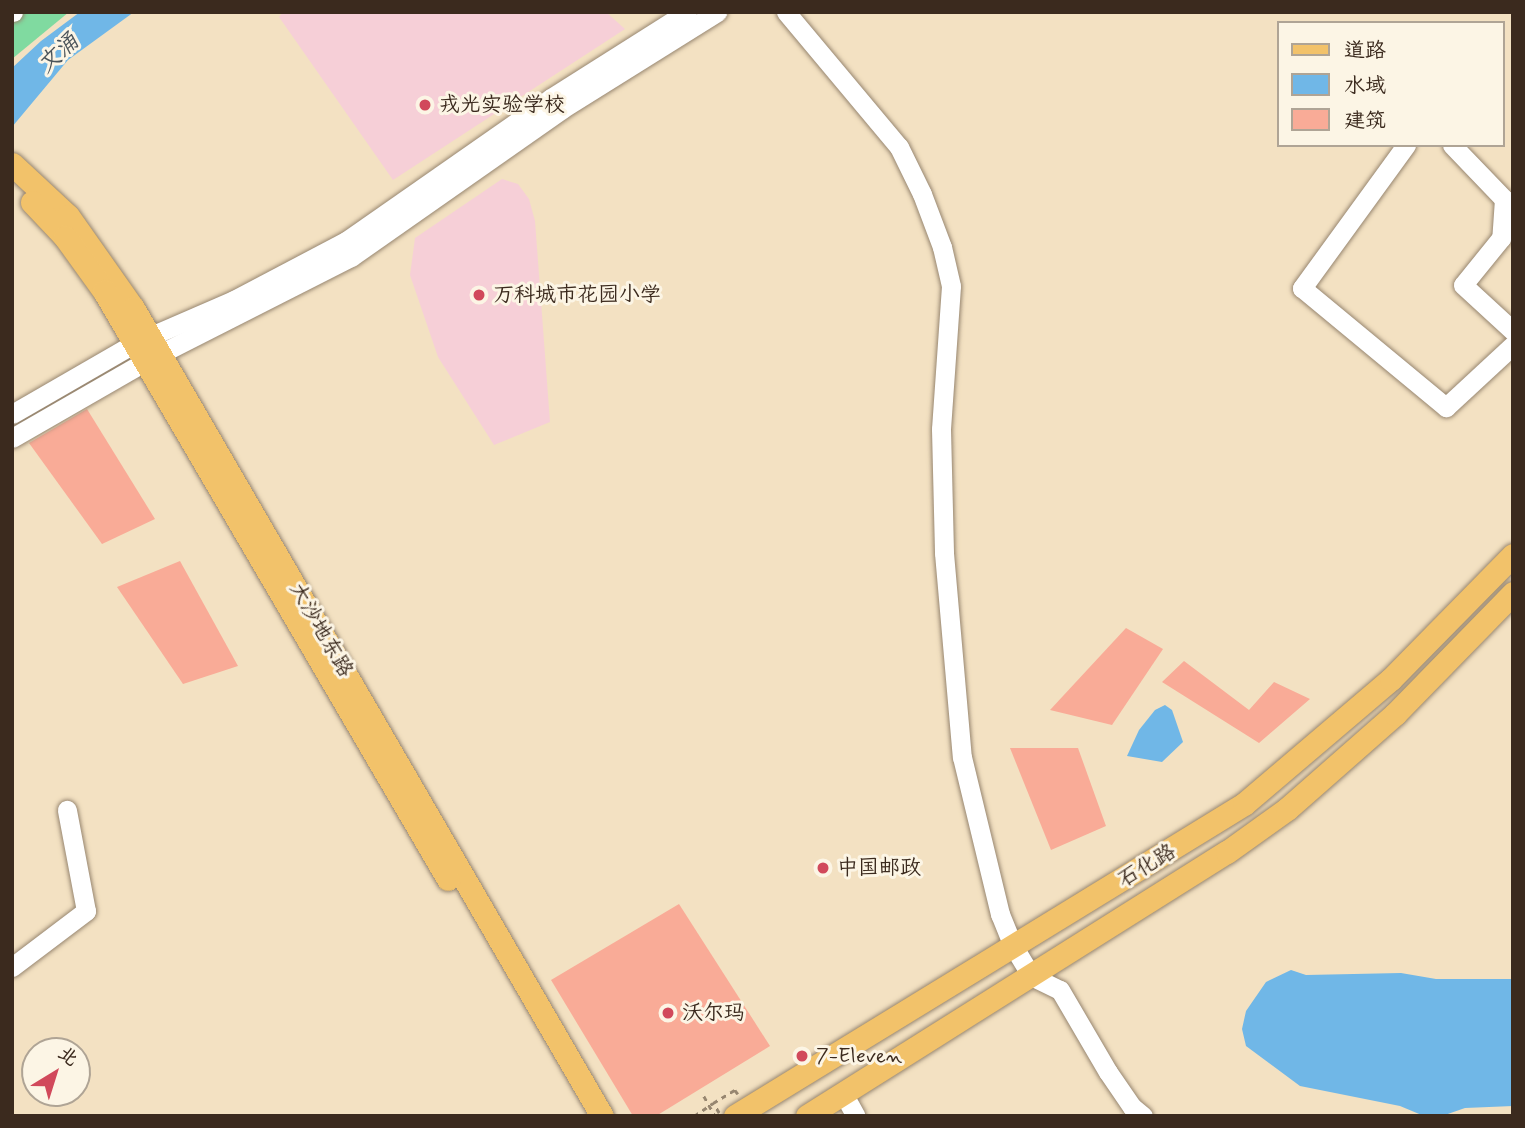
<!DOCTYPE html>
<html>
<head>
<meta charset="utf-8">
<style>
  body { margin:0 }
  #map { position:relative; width:1525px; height:1128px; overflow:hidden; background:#f3e1c2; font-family:Mynerve,"LXGW WenKai TC",sans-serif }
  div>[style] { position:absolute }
  .built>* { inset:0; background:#f6cfd7 }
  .green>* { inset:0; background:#80daa0 }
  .water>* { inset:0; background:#70b7e7 }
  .building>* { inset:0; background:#f9ab97 }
  .path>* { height:2.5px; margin-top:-1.25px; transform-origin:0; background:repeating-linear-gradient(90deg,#978670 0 5px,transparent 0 10px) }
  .roads { filter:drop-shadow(0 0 2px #978670) drop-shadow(0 0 2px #978670) }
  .minor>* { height:19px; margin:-9.5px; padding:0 9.5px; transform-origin:9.5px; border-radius:9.5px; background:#fff }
  .major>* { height:23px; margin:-11.5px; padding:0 11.5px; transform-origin:11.5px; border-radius:11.5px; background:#f2c26a }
  .path-bridge>* { height:2.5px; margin-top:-1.25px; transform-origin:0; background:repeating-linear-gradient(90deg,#978670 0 5px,transparent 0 10px) }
  .dots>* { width:19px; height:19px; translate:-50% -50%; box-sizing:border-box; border:4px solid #fcf5e5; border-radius:50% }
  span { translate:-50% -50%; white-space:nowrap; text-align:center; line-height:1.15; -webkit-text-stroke:6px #fcf5e5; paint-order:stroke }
  .poi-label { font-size:21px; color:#3b2a1e }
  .left { translate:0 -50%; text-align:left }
  .street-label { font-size:21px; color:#3b2a1e }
  .water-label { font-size:23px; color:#4b545a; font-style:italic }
  .frame { position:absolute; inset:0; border:14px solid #3b2a1e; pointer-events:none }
  .legend { position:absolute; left:1277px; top:21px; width:228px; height:126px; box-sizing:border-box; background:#fcf5e5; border:2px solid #afa495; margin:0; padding:9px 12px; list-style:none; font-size:21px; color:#3b2a1e }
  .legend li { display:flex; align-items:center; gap:14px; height:35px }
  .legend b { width:35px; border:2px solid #afa495 }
  .north { position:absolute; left:21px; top:1037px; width:70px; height:70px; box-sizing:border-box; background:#fcf5e5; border:2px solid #afa495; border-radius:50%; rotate:38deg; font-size:19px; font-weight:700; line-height:28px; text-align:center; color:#3b2a1e }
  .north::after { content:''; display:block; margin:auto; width:24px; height:32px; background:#d1495b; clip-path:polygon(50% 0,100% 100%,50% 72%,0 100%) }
</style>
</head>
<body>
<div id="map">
  <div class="built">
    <i style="clip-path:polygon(283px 12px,606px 12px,625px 29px,393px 180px,279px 17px)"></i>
    <i style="clip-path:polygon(502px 179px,518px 184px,529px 199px,535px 221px,550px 422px,494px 445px,438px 357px,410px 275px,415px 238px)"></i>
  </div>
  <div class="green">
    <i style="clip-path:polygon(12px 12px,69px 12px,12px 59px)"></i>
  </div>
  <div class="water">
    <i style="clip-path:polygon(80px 12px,134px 12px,68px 60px,12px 127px,12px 68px,41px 41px)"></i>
    <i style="clip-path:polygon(1165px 705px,1172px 710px,1183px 742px,1162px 762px,1127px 756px,1139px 730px,1155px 710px)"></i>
    <i style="clip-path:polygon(1291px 970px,1306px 975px,1401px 973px,1436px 979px,1513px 979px,1513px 1106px,1465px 1108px,1442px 1116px,1424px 1116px,1400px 1106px,1300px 1086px,1246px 1046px,1242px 1029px,1246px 1011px,1266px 982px)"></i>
  </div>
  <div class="building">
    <i style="clip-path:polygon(87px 409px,155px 519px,102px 544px,29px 443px)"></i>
    <i style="clip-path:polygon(180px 561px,238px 666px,183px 684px,117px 587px)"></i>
    <i style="clip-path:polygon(1126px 628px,1163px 649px,1112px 725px,1050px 710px)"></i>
    <i style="clip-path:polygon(1184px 661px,1249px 710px,1274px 682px,1310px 699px,1259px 743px,1162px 682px)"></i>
    <i style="clip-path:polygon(1010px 748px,1078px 748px,1106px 826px,1051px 850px)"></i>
    <i style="clip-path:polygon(679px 904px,770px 1046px,656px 1116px,633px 1116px,551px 980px)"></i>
  </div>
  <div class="path">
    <i style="left:704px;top:1096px;width:23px;rotate:61deg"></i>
    <i style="left:719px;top:1113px;width:12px;rotate:-121deg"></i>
    <i style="left:713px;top:1103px;width:26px;rotate:-31deg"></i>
    <i style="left:735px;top:1090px;width:5px;rotate:53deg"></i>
  </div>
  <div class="roads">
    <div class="minor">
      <i style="left:12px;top:12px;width:1px"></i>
      <i style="left:786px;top:12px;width:176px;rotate:50.1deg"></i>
      <i style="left:899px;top:147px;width:52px;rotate:63.9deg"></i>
      <i style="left:922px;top:194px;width:57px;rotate:69.3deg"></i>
      <i style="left:942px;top:247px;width:40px;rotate:77deg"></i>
      <i style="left:951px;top:286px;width:143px;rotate:94deg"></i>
      <i style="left:941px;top:429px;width:124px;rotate:88.6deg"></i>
      <i style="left:944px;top:553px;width:205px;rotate:85deg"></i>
      <i style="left:962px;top:757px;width:162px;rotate:76.4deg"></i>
      <i style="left:1000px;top:914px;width:32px;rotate:68deg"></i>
      <i style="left:1012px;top:944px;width:37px;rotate:59deg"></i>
      <i style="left:1031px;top:976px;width:32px;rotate:26deg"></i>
      <i style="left:1060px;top:990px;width:95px;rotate:59.7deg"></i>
      <i style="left:1108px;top:1072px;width:42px;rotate:55.6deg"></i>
      <i style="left:1132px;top:1107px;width:14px;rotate:39deg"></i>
      <i style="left:1406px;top:145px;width:177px;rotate:126deg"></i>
      <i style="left:1302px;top:288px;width:187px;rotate:39.6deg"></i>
      <i style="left:1446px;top:407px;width:91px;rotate:-42.8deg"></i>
      <i style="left:1452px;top:145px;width:75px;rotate:46.1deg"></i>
      <i style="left:1504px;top:199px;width:39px;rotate:94deg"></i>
      <i style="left:1501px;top:238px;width:60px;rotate:129deg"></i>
      <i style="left:1463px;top:285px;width:68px;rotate:42.6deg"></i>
      <i style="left:12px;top:414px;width:142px;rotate:-30deg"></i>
      <i style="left:135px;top:343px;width:108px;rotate:-23.5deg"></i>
      <i style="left:234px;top:300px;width:127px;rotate:-27.8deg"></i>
      <i style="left:346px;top:241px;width:250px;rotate:-34.9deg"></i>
      <i style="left:551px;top:98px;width:161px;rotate:-32.3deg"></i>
      <i style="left:12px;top:438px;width:155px;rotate:-29.9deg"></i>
      <i style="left:146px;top:361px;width:230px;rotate:-26.9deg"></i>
      <i style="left:351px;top:257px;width:258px;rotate:-35deg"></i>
      <i style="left:562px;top:109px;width:183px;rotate:-32deg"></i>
      <i style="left:12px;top:967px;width:93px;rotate:-37.1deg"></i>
      <i style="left:86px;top:911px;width:103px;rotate:-100.7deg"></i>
      <i style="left:843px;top:1093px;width:26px;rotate:61deg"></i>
    </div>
    <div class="major">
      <i style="left:12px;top:164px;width:76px;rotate:42.9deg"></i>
      <i style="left:68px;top:216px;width:113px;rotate:54.8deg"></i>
      <i style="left:133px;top:308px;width:934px;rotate:59.87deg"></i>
      <i style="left:32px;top:202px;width:48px;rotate:46.7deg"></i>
      <i style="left:65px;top:237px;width:67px;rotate:54.2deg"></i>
      <i style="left:104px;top:291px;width:681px;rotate:59.67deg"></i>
      <i style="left:735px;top:1116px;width:597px;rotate:-31.51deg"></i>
      <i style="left:1244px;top:804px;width:193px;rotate:-40.4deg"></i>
      <i style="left:1391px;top:679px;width:174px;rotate:-45.5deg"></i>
      <i style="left:807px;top:1116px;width:496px;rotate:-32.2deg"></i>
      <i style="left:1227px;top:852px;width:74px;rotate:-35.6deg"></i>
      <i style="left:1287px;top:809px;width:144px;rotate:-41.3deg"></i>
      <i style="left:1395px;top:714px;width:169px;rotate:-45.7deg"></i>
    </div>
  </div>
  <div class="path-bridge">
    <i style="left:694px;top:1116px;width:23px;rotate:-34deg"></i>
  </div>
  <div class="dots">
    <i style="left:425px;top:105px;background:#d1495b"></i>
    <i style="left:479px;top:295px;background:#d1495b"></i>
    <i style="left:823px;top:868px;background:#d1495b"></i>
    <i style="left:668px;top:1013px;background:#d1495b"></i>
    <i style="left:802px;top:1056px;background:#d1495b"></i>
  </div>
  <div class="poi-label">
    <span class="left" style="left:439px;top:105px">戎光实验学校</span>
    <span class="left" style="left:493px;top:295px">万科城市花园小学</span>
    <span class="left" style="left:837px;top:868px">中国邮政</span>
    <span class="left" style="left:682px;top:1013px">沃尔玛</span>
    <span class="left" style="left:816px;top:1056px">7-Eleven</span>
  </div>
  <div class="street-label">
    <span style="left:321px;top:630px;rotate:60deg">大沙地东路</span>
    <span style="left:1147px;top:866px;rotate:-31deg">石化路</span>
  </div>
  <div class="water-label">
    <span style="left:59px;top:54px;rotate:-42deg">文涌</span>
  </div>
  <div class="frame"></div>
  <ul class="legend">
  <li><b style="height:9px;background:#f2c26a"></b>道路</li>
  <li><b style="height:19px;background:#70b7e7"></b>水域</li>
  <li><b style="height:19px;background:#f9ab97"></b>建筑</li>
  </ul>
  <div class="north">北</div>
</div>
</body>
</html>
